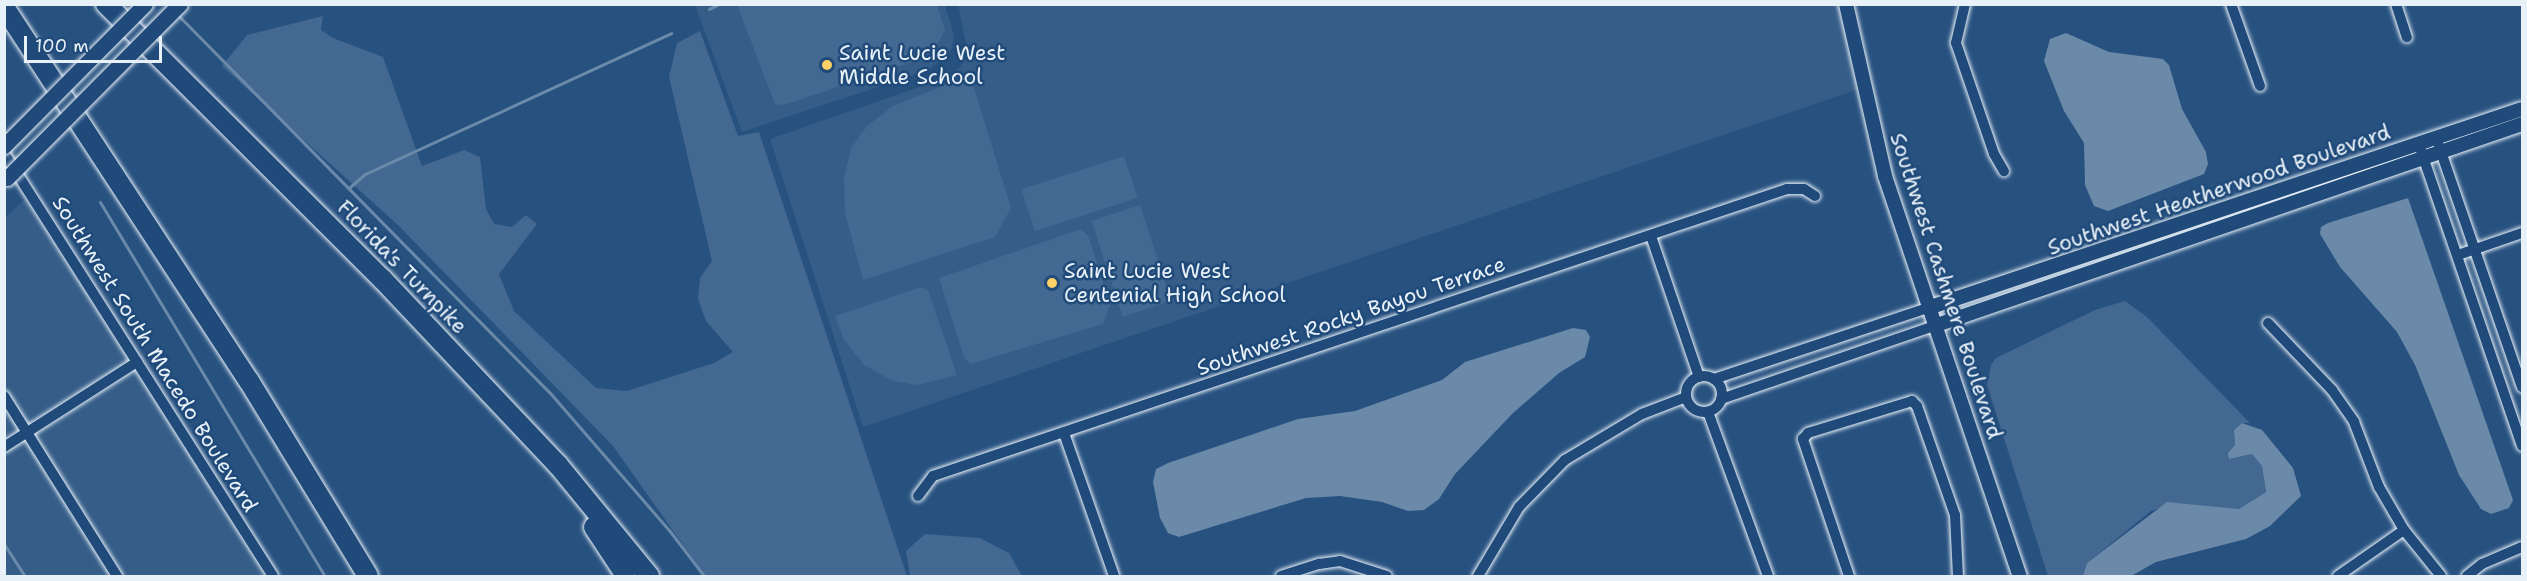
<!DOCTYPE html>
<html>
<head>
<meta charset="utf-8">
<style>
  body { margin:0 }
  #map { position:relative; width:2527px; height:581px; overflow:hidden; background:#27517f; font-family:"Shantell Sans",sans-serif }
  div>[style] { position:absolute }
  .built>* { inset:0; background:#355d88 }
  .green>* { inset:0; background:#436891; transform-origin:0 0 }
  .water>* { inset:0; background:#6b8aaa }
  .stream>* { height:3px; margin:-1.5px; padding:0 1.5px; transform-origin:1.5px; border-radius:1.5px; background:#6b8aaa }
  .roads { filter:drop-shadow(0 0 2px #e8f1f8) drop-shadow(0 0 2px #e8f1f8) }
  .minor>* { height:10px; margin:-5px; padding:0 5px; transform-origin:5px; border-radius:5px; background:#1f4a7a }
  .minor>.ring { margin:-5px; padding:0; box-sizing:content-box; background:none; border:10px solid #1f4a7a; border-radius:50% }
  .tertiary>* { height:14px; margin:-7px; padding:0 7px; transform-origin:7px; border-radius:7px; background:#1f4a7a }
  .motorway>* { height:20px; margin:-10px; padding:0 10px; transform-origin:10px; border-radius:10px; background:#1f4a7a }
  .bridges { filter:drop-shadow(0 0 2px #e8f1f8) drop-shadow(0 0 2px #e8f1f8) }
  .secondary-bridge>* { height:15px; margin:-7.5px; padding:0 7.5px; transform-origin:7.5px; border-radius:7.5px; background:#1f4a7a }
  .dots>* { width:16px; height:16px; translate:-50% -50%; box-sizing:border-box; border:3px solid #1f4a7a; border-radius:50% }
  span { translate:-50% -50%; white-space:nowrap; text-align:center; line-height:1.15; -webkit-text-stroke:5px #1f4a7a; paint-order:stroke }
  .poi-label { font-size:21px; color:#e8f1f8 }
  .left { translate:0 -50%; text-align:left }
  .street-label { font-size:21px; color:#e8f1f8 }
  .frame { position:absolute; inset:0; border:6px solid #e8f1f8; pointer-events:none }
  .scale { position:absolute; left:24px; top:36px; width:138px; height:27px; box-sizing:border-box; border:3px solid #e8f1f8; border-top:0; padding-left:8px; font-size:18px; line-height:21px; white-space:nowrap; color:#e8f1f8; -webkit-text-stroke:4px #1f4a7a; paint-order:stroke }
</style>
</head>
<body>
<div id="map">
  <div class="built">
    <i style="clip-path:polygon(958px 4px,1838px 5px,1859px 89px,863px 427px,770px 139px,948px 77px,961px 66px,968px 52px)"></i>
    <i style="clip-path:polygon(695px 5px,945px 5px,954px 36px,952px 49px,929px 70px,742px 132px)"></i>
    <i style="clip-path:polygon(25px 199px,130px 361px,28px 426px,5px 387px,5px 218px)"></i>
    <i style="clip-path:polygon(135px 370px,151px 394px,265px 576px,123px 576px,33px 435px)"></i>
    <i style="clip-path:polygon(4px 406px,20px 431px,5px 440px,4px 440px)"></i>
    <i style="clip-path:polygon(25px 440px,112px 576px,5px 576px,5px 453px)"></i>
  </div>
  <div class="green">
    <i style="clip-path:polygon(737px 5px,937px 5px,945px 30px,932px 55px,784px 105px,775px 104px)"></i>
    <i style="clip-path:polygon(323px 16px,321px 30px,333px 38px,383px 57px,422px 166px,464px 150px,480px 157px,486px 209px,494px 224px,512px 227px,526px 215px,537px 224px,499px 274px,514px 311px,596px 388px,627px 391px,714px 363px,733px 352px,706px 321px,698px 299px,700px 278px,712px 261px,669px 77px,677px 43px,700px 31px,738px 136px,759px 132px,907px 576px,705px 576px,613px 446px,399px 226px,222px 66px,247px 35px)"></i>
    <i style="clip-path:polygon(970px 75px,1011px 208px,995px 237px,863px 280px,845px 213px,844px 178px,851px 148px,867px 126px,893px 106px)"></i>
    <i style="left:1124px;top:156px;width:44px;height:108px;rotate:72deg"></i>
    <i style="left:1140px;top:205px;width:101px;height:51px;rotate:72deg"></i>
    <i style="clip-path:polygon(1081px 229px,1089px 237px,1110px 305px,1103px 324px,971px 364px,964px 357px,939px 278px)"></i>
    <i style="clip-path:polygon(921px 287px,928px 290px,957px 375px,917px 385px,893px 381px,864px 365px,844px 340px,835px 316px)"></i>
    <i style="clip-path:polygon(2125px 301px,2147px 317px,2250px 423px,2242px 423px,2234px 430px,2235px 445px,2229px 459px,2252px 454px,2262px 466px,2266px 492px,2239px 509px,2175px 503px,2151px 511px,2087px 563px,2083px 576px,2048px 576px,1987px 385px,1991px 365px,1996px 358px,2095px 310px)"></i>
    <i style="clip-path:polygon(925px 534px,980px 538px,1009px 553px,1022px 576px,910px 576px,906px 551px)"></i>
  </div>
  <div class="water">
    <i style="clip-path:polygon(2066px 33px,2109px 52px,2163px 59px,2169px 65px,2182px 109px,2206px 152px,2208px 164px,2204px 174px,2108px 211px,2094px 206px,2085px 185px,2084px 143px,2064px 111px,2044px 61px,2050px 39px)"></i>
    <i style="clip-path:polygon(2408px 198px,2513px 500px,2509px 508px,2491px 514px,2481px 509px,2459px 475px,2415px 365px,2397px 332px,2340px 267px,2320px 234px,2321px 227px,2328px 223px)"></i>
    <i style="clip-path:polygon(1573px 328px,1586px 330px,1590px 337px,1585px 357px,1559px 373px,1513px 413px,1455px 474px,1439px 499px,1424px 510px,1408px 511px,1382px 502px,1340px 496px,1306px 498px,1179px 537px,1168px 533px,1160px 518px,1153px 482px,1156px 469px,1168px 463px,1298px 419px,1355px 411px,1442px 380px,1465px 362px)"></i>
    <i style="clip-path:polygon(2242px 423px,2262px 430px,2293px 468px,2301px 496px,2270px 526px,2246px 539px,2156px 562px,2131px 576px,2083px 576px,2087px 563px,2167px 502px,2239px 509px,2266px 492px,2262px 466px,2252px 454px,2229px 459px,2228px 453px,2235px 445px,2234px 430px)"></i>
  </div>
  <div class="stream">
    <i style="left:709px;top:9px;width:9px;rotate:-27deg"></i>
    <i style="left:177px;top:14px;width:533px;rotate:45.46deg"></i>
    <i style="left:551px;top:394px;width:180px;rotate:49.1deg"></i>
    <i style="left:669px;top:530px;width:58px;rotate:52.7deg"></i>
    <i style="left:350px;top:187px;width:20px;rotate:-41deg"></i>
    <i style="left:365px;top:174px;width:337px;rotate:-24.7deg"></i>
    <i style="left:100px;top:202px;width:436px;rotate:59deg"></i>
    <i style="left:4px;top:544px;width:38px;rotate:57deg"></i>
  </div>
  <div class="roads">
    <div class="minor">
      <i style="left:1965px;top:4px;width:40px;rotate:103deg"></i>
      <i style="left:1956px;top:43px;width:117px;rotate:71.1deg"></i>
      <i style="left:1994px;top:154px;width:20px;rotate:60deg"></i>
      <i style="left:2231px;top:4px;width:87px;rotate:70.5deg"></i>
      <i style="left:2396px;top:4px;width:35px;rotate:72deg"></i>
      <i style="left:2419px;top:145px;width:318px;rotate:71.1deg"></i>
      <i style="left:2439px;top:146px;width:255px;rotate:71deg"></i>
      <i style="left:4px;top:153px;width:501px;rotate:57.55deg"></i>
      <i style="left:1651px;top:236px;width:149px;rotate:71.2deg"></i>
      <i style="left:2458px;top:255px;width:68px;rotate:-19deg"></i>
      <i style="left:2268px;top:323px;width:93px;rotate:46.3deg"></i>
      <i style="left:2332px;top:390px;width:39px;rotate:55deg"></i>
      <i style="left:2354px;top:422px;width:70px;rotate:69deg"></i>
      <i style="left:2379px;top:487px;width:50px;rotate:59.8deg"></i>
      <i style="left:2404px;top:530px;width:59px;rotate:51.2deg"></i>
      <i class="ring" style="left:1686px;top:376px;width:26px;height:26px"></i>
      <i style="left:1714px;top:379px;width:225px;rotate:-18.4deg"></i>
      <i style="left:4px;top:396px;width:213px;rotate:57.9deg"></i>
      <i style="left:1721px;top:399px;width:225px;rotate:-18.9deg"></i>
      <i style="left:1708px;top:412px;width:175px;rotate:69.9deg"></i>
      <i style="left:1064px;top:433px;width:151px;rotate:70.7deg"></i>
      <i style="left:4px;top:447px;width:158px;rotate:-32.6deg"></i>
      <i style="left:918px;top:496px;width:25px;rotate:-53deg"></i>
      <i style="left:933px;top:476px;width:901px;rotate:-18.58deg"></i>
      <i style="left:1787px;top:189px;width:17px"></i>
      <i style="left:1804px;top:189px;width:13px;rotate:32deg"></i>
      <i style="left:1281px;top:576px;width:40px;rotate:-18deg"></i>
      <i style="left:1319px;top:564px;width:21px;rotate:-8deg"></i>
      <i style="left:1340px;top:561px;width:49px;rotate:17.7deg"></i>
      <i style="left:1478px;top:576px;width:80px;rotate:-59.3deg"></i>
      <i style="left:1519px;top:507px;width:66px;rotate:-45.6deg"></i>
      <i style="left:1565px;top:460px;width:90px;rotate:-30.9deg"></i>
      <i style="left:1642px;top:414px;width:47px;rotate:-21.1deg"></i>
      <i style="left:1849px;top:576px;width:145px;rotate:-108.6deg"></i>
      <i style="left:1803px;top:439px;width:8px;rotate:-50deg"></i>
      <i style="left:1808px;top:433px;width:109px;rotate:-17.1deg"></i>
      <i style="left:1912px;top:401px;width:7px;rotate:45deg"></i>
      <i style="left:1917px;top:406px;width:115px;rotate:70.8deg"></i>
      <i style="left:1955px;top:515px;width:61px;rotate:87.2deg"></i>
      <i style="left:2338px;top:576px;width:80px;rotate:-34.9deg"></i>
      <i style="left:2467px;top:576px;width:19px;rotate:-39deg"></i>
      <i style="left:2482px;top:564px;width:43px;rotate:-23deg"></i>
    </div>
    <div class="tertiary">
      <i style="left:1846px;top:4px;width:176px;rotate:77.2deg"></i>
      <i style="left:1885px;top:176px;width:422px;rotate:71.4deg"></i>
      <i style="left:1928px;top:308px;width:626px;rotate:-18.52deg"></i>
      <i style="left:1934px;top:326px;width:622px;rotate:-18.96deg"></i>
    </div>
    <div class="motorway">
      <i style="left:106px;top:4px;width:391px;rotate:44.9deg"></i>
      <i style="left:383px;top:280px;width:255px;rotate:46.6deg"></i>
      <i style="left:558px;top:465px;width:144px;rotate:50.7deg"></i>
      <i style="left:4px;top:7px;width:447px;rotate:56.8deg"></i>
      <i style="left:249px;top:381px;width:228px;rotate:58.6deg"></i>
      <i style="left:594px;top:527px;width:56px;rotate:56.6deg"></i>
    </div>
  </div>
  <div class="bridges">
    <div class="secondary-bridge">
      <i style="left:4px;top:146px;width:200px;rotate:-45.2deg"></i>
      <i style="left:7px;top:178px;width:245px;rotate:-45.2deg"></i>
    </div>
  </div>
  <div class="dots">
    <i style="left:827px;top:65px;background:#ffd166"></i>
    <i style="left:1052px;top:283px;background:#ffd166"></i>
  </div>
  <div class="poi-label">
    <span class="left" style="left:839px;top:65px">Saint Lucie West<br>Middle School</span>
    <span class="left" style="left:1064px;top:283px">Saint Lucie West<br>Centenial High School</span>
  </div>
  <div class="street-label">
    <span style="left:2219px;top:190px;rotate:-19deg">Southwest Heatherwood Boulevard</span>
    <span style="left:402px;top:267px;rotate:46deg">Florida's Turnpike</span>
    <span style="left:1946px;top:286px;rotate:72deg">Southwest Cashmere Boulevard</span>
    <span style="left:1351px;top:316px;rotate:-19deg">Southwest Rocky Bayou Terrace</span>
    <span style="left:155px;top:354px;rotate:58deg">Southwest South Macedo Boulevard</span>
  </div>
  <div class="frame"></div>
  <div class="scale">100 m</div>
</div>
</body>
</html>
